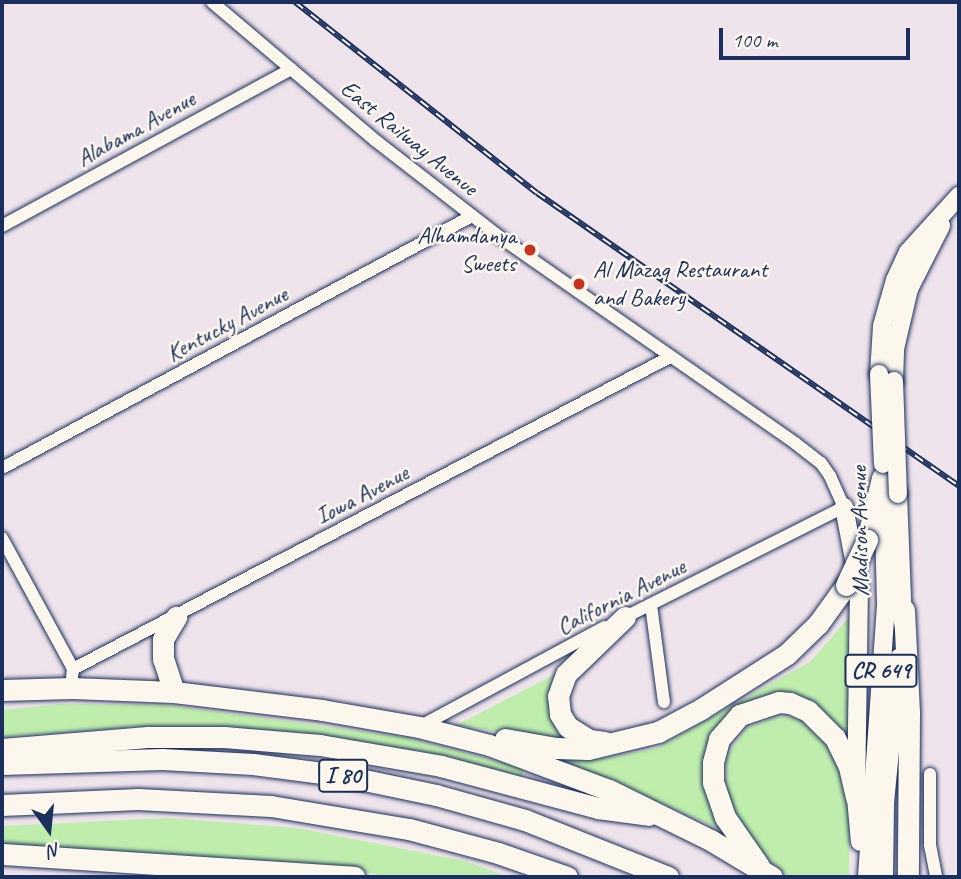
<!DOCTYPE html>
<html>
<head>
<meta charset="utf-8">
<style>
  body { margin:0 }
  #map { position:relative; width:961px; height:879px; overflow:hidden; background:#efe4eb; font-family:Caveat,sans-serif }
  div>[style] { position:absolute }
  .green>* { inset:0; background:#bfeeac }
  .roads { filter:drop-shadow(0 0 2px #1b2f5e) drop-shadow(0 0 2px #1b2f5e) }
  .minor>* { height:12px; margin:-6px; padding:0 6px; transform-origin:6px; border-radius:6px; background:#fbf7ec }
  .primary>* { height:18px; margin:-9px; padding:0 9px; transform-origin:9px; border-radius:9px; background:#fbf7ec }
  .motorway>* { height:21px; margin:-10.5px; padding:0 10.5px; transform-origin:10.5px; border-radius:10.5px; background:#fbf7ec }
  .rail>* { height:6px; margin-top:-3px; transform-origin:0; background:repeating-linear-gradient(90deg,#fbf7ec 0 10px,#1b2f5e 0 20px); box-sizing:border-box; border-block:2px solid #1b2f5e }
  .bridges { filter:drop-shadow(0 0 2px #1b2f5e) drop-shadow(0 0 2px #1b2f5e) }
  .primary-bridge>* { height:18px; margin:-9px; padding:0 9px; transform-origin:9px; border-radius:9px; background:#fbf7ec }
  .motorway-bridge>* { height:21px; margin:-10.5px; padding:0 10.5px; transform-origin:10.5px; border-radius:10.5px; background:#fbf7ec }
  .dots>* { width:19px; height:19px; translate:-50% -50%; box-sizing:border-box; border:4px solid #fbf7ec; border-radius:50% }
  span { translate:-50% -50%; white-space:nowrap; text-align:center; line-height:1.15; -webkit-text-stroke:5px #fbf7ec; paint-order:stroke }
  .shield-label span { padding:2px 5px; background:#fbf7ec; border:2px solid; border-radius:5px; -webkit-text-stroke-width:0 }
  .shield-label { font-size:23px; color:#1b2f5e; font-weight:700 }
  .street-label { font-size:24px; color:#1b2f5e }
  .poi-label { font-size:24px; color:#1b2f5e }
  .right { translate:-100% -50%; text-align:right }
  .left { translate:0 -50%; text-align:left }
  .frame { position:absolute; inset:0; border:4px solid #1b2f5e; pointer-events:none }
  .north { position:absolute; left:14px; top:795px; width:70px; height:70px; -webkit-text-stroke:5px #fbf7ec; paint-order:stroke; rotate:165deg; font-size:19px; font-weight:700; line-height:28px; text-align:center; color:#1b2f5e }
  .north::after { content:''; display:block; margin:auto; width:24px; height:32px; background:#1b2f5e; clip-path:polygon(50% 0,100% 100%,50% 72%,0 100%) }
  .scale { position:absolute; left:719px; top:28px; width:191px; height:32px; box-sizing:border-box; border:4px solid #1b2f5e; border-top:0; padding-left:9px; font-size:21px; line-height:24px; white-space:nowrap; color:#1b2f5e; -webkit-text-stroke:5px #fbf7ec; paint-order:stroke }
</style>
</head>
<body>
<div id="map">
  <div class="green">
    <i style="clip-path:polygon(851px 615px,850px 749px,806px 702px,760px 701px,710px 748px,724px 831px,552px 756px,604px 758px,657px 748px,811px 661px)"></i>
    <i style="clip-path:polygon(555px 674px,551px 682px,551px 709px,564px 743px,457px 725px)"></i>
    <i style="clip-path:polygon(60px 704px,166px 705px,405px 737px,523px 768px,523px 781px,244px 733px,137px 727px,2px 737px,2px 710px)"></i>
    <i style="clip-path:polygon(775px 717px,806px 718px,829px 738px,850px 798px,849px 877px,789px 877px,755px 847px,727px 797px,726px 756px,746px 728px)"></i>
    <i style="clip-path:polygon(167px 818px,297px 828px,465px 861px,509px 877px,390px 877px,363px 872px,2px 850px,2px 826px)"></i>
  </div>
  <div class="roads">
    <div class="minor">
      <i style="left:212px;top:2px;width:215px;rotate:40.3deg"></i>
      <i style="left:376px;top:141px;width:153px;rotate:37.8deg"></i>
      <i style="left:497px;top:235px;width:363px;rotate:34.9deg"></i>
      <i style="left:795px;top:443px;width:33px;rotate:38deg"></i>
      <i style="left:821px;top:463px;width:16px;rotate:55deg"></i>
      <i style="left:830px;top:476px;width:34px;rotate:66deg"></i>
      <i style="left:844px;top:507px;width:250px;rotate:153.3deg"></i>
      <i style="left:2px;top:226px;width:329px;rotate:-28.5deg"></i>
      <i style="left:2px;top:468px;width:533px;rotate:-28.2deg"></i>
      <i style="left:2px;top:538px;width:149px;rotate:61.5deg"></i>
      <i style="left:73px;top:669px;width:8px;rotate:97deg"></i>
      <i style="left:651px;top:605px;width:98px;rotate:82.4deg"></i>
      <i style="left:73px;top:669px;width:674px;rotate:-27.59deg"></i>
      <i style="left:419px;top:727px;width:211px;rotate:-28.3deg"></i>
      <i style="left:930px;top:774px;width:71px;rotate:90deg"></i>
      <i style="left:930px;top:845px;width:33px;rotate:79deg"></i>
    </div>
    <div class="primary">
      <i style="left:879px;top:374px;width:48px;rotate:-86.4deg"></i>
      <i style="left:882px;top:326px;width:48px;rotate:-74.2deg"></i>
      <i style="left:895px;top:280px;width:31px;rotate:-65deg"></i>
      <i style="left:908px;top:252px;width:76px;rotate:-47.7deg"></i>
      <i style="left:894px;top:381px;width:32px;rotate:-88deg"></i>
      <i style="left:895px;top:349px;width:62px;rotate:-76.9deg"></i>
      <i style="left:909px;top:289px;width:71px;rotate:-63.1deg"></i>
      <i style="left:898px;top:494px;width:129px;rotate:87.8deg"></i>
      <i style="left:844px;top:507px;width:80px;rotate:79.2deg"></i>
      <i style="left:859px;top:586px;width:212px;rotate:90.8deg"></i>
      <i style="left:856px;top:798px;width:44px;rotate:84.8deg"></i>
      <i style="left:867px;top:877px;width:275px;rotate:-86deg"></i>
      <i style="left:886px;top:603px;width:111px;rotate:-91.5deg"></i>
      <i style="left:884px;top:877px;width:74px;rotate:-89.2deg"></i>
      <i style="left:885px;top:803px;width:146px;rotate:-84.5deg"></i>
    </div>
    <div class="motorway">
      <i style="left:867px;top:540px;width:64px;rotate:-76.4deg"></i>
      <i style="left:904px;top:610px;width:104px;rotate:87.2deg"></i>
      <i style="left:909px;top:714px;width:163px;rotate:90.4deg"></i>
      <i style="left:2px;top:690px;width:70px;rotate:-1.6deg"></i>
      <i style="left:72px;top:688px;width:102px;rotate:2.2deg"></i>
      <i style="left:174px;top:692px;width:149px;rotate:6.9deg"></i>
      <i style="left:322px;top:710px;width:98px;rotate:9.9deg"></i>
      <i style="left:419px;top:727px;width:72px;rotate:14.4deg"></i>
      <i style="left:489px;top:745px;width:128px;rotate:20.6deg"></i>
      <i style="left:609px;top:790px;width:115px;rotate:26.3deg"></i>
      <i style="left:712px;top:841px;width:70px;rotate:31deg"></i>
      <i style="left:174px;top:692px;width:35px;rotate:-108deg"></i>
      <i style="left:163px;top:659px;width:20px;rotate:-90deg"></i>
      <i style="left:163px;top:639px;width:26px;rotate:-59deg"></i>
      <i style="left:505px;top:739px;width:52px;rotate:10deg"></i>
      <i style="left:556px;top:748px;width:32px;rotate:2deg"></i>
      <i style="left:588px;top:749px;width:72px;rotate:-13.7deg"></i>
      <i style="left:658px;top:732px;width:49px;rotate:-28.1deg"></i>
      <i style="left:701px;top:709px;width:102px;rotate:-32.6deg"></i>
      <i style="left:787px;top:654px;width:43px;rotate:-44.1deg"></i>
      <i style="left:818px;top:624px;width:48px;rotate:-54.3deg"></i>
      <i style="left:604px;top:742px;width:15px;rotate:-172deg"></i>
      <i style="left:589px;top:740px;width:25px;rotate:-148deg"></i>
      <i style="left:568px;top:727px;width:15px;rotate:-122deg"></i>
      <i style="left:560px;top:714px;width:18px;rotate:-96deg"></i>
      <i style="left:558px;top:696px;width:23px;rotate:-70deg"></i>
      <i style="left:566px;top:674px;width:82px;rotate:-44deg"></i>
      <i style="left:2px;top:749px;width:146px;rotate:-4.7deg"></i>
      <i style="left:148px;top:737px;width:76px"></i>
      <i style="left:224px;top:737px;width:96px;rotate:4.8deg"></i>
      <i style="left:320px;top:745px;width:123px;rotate:9.8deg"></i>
      <i style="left:441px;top:766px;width:163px;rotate:15deg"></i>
      <i style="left:598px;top:808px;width:51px;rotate:7.8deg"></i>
      <i style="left:2px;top:764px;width:160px;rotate:-1.8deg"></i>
      <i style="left:162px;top:759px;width:91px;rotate:3.1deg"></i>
      <i style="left:253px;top:764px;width:93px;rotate:7.4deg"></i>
      <i style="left:345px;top:776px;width:93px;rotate:11.8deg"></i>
      <i style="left:436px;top:795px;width:92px;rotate:15.7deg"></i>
      <i style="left:525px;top:820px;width:154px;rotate:21.7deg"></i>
      <i style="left:2px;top:805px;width:136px;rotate:-2.5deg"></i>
      <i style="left:138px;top:799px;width:133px;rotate:3deg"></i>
      <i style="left:271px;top:806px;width:140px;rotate:9.5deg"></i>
      <i style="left:409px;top:829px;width:92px;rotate:15.1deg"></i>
      <i style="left:498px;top:853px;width:73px;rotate:19.2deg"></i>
      <i style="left:2px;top:854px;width:353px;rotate:3.7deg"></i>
      <i style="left:759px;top:866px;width:60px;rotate:-124.8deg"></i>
      <i style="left:725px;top:817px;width:36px;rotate:-109deg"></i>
      <i style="left:713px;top:783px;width:21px;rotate:-90deg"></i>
      <i style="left:713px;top:762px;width:24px;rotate:-75deg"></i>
      <i style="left:719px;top:739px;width:32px;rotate:-49deg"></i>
      <i style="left:740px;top:715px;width:41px;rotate:-18.4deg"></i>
      <i style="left:779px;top:702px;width:11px;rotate:5deg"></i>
      <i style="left:790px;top:703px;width:20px;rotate:24deg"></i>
      <i style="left:808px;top:711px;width:38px;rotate:45deg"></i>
      <i style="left:835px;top:738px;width:32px;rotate:64deg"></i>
      <i style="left:849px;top:767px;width:32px;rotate:77deg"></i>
    </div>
  </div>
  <div class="rail">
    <i style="left:295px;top:2px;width:308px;rotate:38.3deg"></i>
    <i style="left:537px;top:193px;width:514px;rotate:34.77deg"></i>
  </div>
  <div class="bridges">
    <div class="primary-bridge">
      <i style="left:879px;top:374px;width:90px;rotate:87.5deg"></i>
      <i style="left:894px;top:381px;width:113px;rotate:88deg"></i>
    </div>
    <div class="motorway-bridge">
      <i style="left:846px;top:585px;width:50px;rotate:-65deg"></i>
    </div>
  </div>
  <div class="dots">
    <i style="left:530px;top:250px;background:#c8321e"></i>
    <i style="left:579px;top:284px;background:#c8321e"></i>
  </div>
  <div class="shield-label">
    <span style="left:881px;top:671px">CR 649</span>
    <span style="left:343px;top:776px">I 80</span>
  </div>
  <div class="street-label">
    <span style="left:136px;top:129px;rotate:-29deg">Alabama Avenue</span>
    <span style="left:409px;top:138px;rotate:39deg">East Railway Avenue</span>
    <span style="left:227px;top:324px;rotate:-28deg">Kentucky Avenue</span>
    <span style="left:362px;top:495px;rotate:-28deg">Iowa Avenue</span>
    <span style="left:860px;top:531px;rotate:-91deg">Madison Avenue</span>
    <span style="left:621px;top:597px;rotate:-27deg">California Avenue</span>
  </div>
  <div class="poi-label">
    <span class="right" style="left:516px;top:250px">Alhamdanya<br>Sweets</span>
    <span class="left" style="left:593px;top:284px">Al Mazaq Restaurant<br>and Bakery</span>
  </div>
  <div class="frame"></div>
  <div class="north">N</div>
  <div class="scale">100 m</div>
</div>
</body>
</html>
